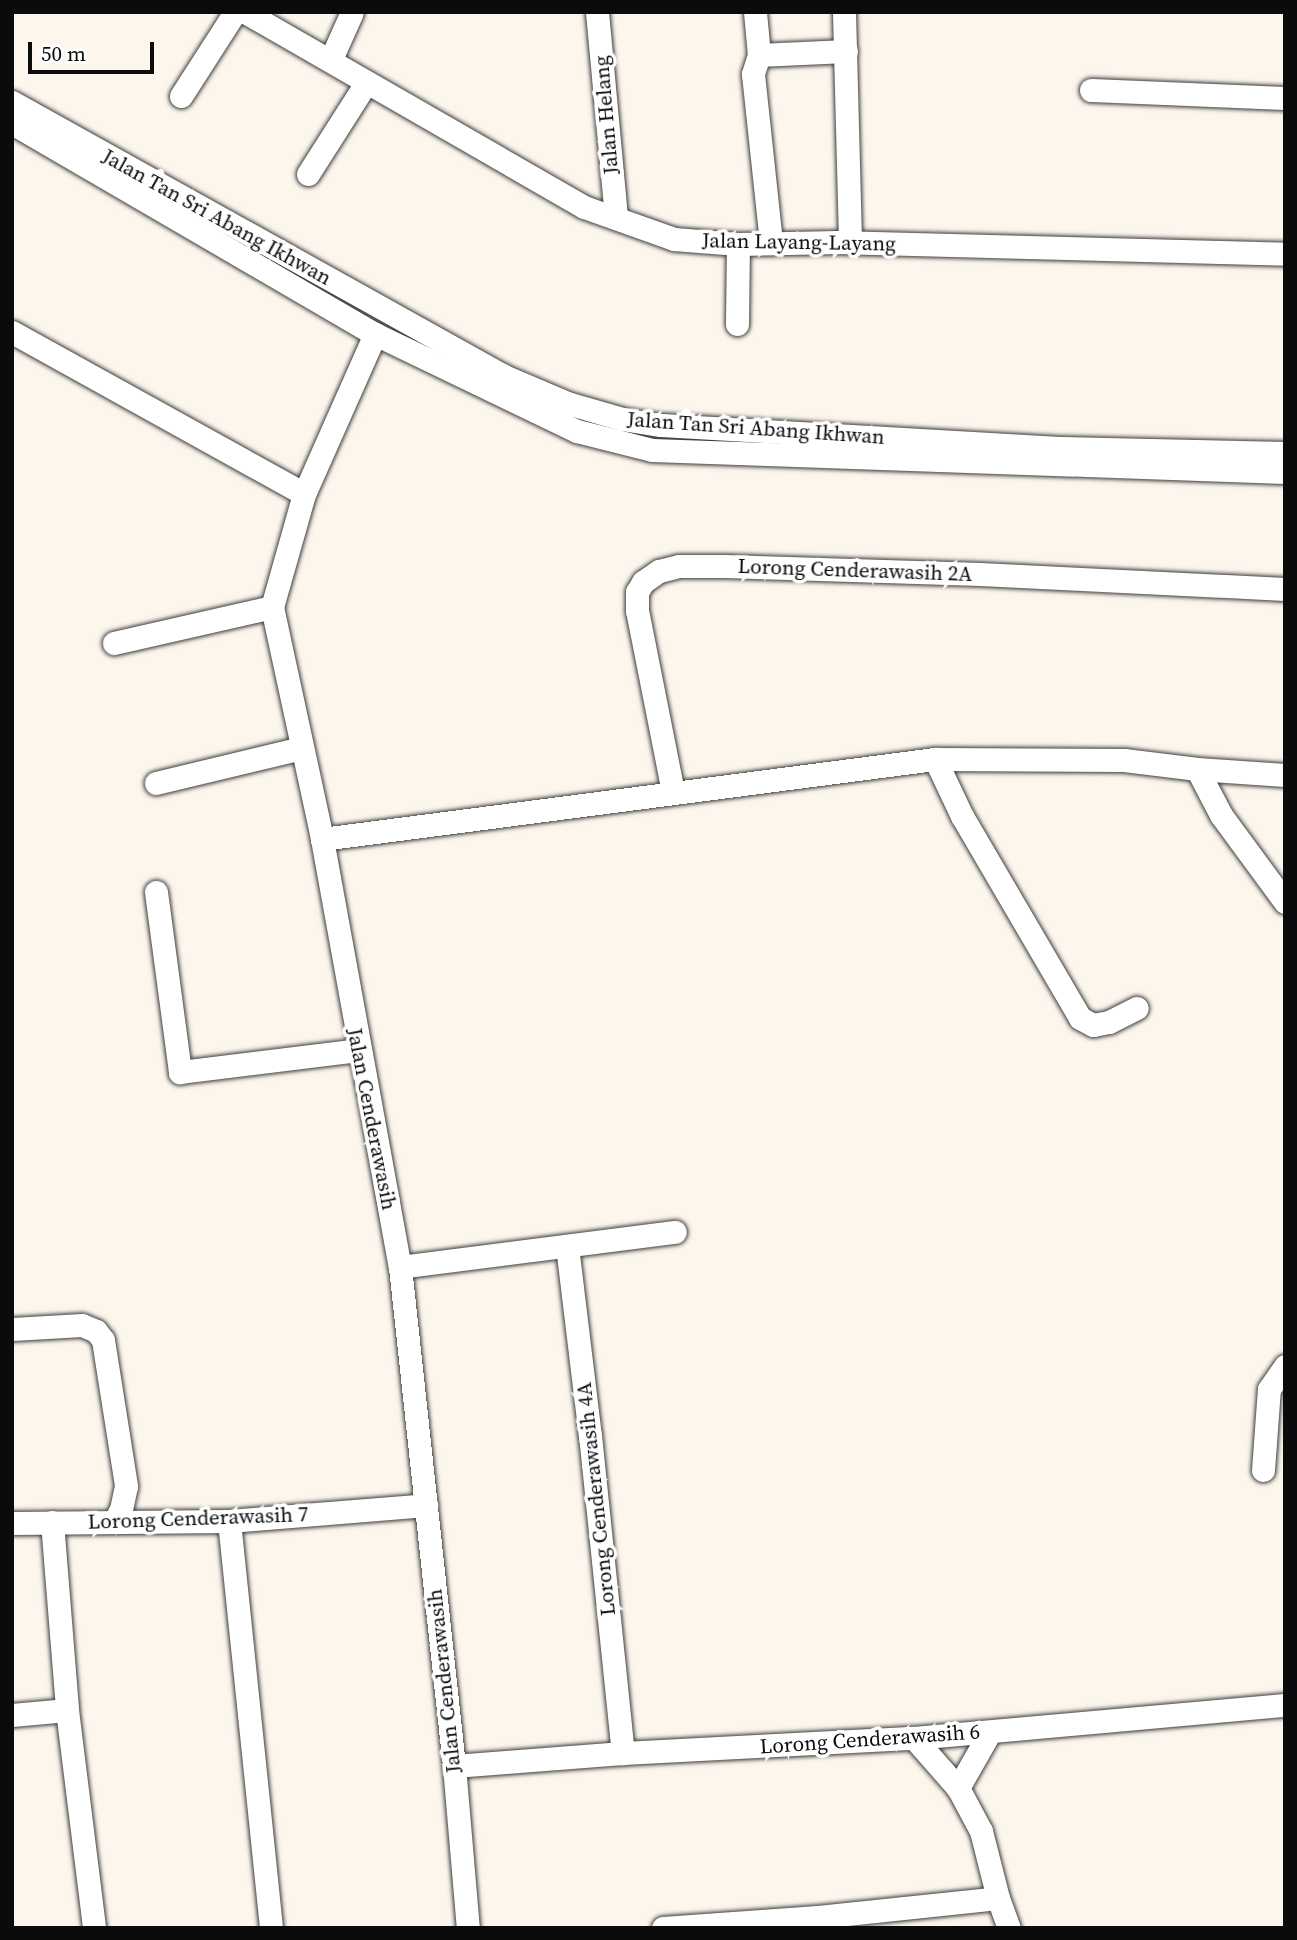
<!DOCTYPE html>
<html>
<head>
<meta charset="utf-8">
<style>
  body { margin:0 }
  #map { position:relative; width:1297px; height:1940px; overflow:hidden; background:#fcf6ec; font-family:"Source Serif 4",serif }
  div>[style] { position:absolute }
  .roads { filter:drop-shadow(0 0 2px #3e3e3e) drop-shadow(0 0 2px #3e3e3e) }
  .minor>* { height:23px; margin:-11.5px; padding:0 11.5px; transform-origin:11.5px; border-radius:11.5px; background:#fff }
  span { translate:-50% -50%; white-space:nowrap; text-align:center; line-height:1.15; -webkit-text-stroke:7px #fff; paint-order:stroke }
  .street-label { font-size:21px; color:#0b0b0b }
  .frame { position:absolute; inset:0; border:14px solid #0b0b0b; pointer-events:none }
  .scale { position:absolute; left:28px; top:42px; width:126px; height:32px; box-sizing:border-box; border:4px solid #0b0b0b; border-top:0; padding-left:9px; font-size:21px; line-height:24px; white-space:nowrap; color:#0b0b0b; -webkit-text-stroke:5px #fff; paint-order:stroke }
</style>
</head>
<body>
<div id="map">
  <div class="roads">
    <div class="minor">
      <i style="left:245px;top:12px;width:391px;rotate:29.9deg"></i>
      <i style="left:584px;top:207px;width:96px;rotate:19.6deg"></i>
      <i style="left:674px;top:239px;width:64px;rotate:4.5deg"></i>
      <i style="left:738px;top:244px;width:100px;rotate:-1.1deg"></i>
      <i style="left:838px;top:242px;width:447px;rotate:1.5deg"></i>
      <i style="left:597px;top:12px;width:206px;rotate:84.7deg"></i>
      <i style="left:755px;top:12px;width:43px;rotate:84.7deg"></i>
      <i style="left:759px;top:55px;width:20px;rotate:108deg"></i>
      <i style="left:753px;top:74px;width:169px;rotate:83.9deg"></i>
      <i style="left:844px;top:12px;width:230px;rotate:88.5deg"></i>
      <i style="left:759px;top:55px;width:87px;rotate:-2.6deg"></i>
      <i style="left:331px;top:59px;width:51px;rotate:-65.9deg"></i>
      <i style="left:1091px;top:90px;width:194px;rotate:2.4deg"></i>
      <i style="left:181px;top:96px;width:100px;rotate:-57.3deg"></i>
      <i style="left:12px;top:102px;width:563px;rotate:29.11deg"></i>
      <i style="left:504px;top:376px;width:69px;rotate:23.2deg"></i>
      <i style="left:567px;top:403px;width:57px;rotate:16.2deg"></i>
      <i style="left:622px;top:419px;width:39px;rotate:9deg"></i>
      <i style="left:661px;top:425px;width:403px;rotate:3.3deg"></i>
      <i style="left:1063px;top:448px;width:222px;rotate:1.3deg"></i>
      <i style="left:12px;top:123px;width:420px;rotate:30.2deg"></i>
      <i style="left:375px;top:334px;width:224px;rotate:25.7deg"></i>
      <i style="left:577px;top:431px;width:77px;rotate:14.2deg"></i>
      <i style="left:652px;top:450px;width:633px;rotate:1.99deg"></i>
      <i style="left:308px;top:174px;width:108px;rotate:-57.5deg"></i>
      <i style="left:737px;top:324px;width:80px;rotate:-89.3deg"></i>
      <i style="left:12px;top:332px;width:334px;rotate:29deg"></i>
      <i style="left:375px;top:334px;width:175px;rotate:113.9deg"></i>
      <i style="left:304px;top:494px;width:117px;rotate:105.8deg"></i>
      <i style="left:272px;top:607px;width:237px;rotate:77.8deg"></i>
      <i style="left:322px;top:839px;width:435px;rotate:79.7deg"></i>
      <i style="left:400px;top:1267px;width:502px;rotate:83.82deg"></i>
      <i style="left:454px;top:1766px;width:163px;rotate:85.1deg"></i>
      <i style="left:114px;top:643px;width:162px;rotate:-12.8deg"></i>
      <i style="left:935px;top:759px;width:63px;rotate:64.7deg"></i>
      <i style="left:962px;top:816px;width:234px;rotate:59.7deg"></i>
      <i style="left:1080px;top:1018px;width:15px;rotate:28deg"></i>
      <i style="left:1093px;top:1025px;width:16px;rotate:-11deg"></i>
      <i style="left:1109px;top:1022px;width:31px;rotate:-27deg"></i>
      <i style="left:1197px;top:769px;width:52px;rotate:62.4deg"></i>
      <i style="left:1221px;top:815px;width:108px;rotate:53.7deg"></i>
      <i style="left:156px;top:783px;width:150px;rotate:-13.5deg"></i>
      <i style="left:673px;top:792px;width:185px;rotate:-101.2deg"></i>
      <i style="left:637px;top:611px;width:19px;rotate:-90deg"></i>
      <i style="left:637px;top:592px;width:12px;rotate:-59deg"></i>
      <i style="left:643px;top:582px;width:19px;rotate:-35deg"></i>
      <i style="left:659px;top:571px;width:21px;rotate:-14deg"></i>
      <i style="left:679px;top:566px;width:45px"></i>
      <i style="left:724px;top:566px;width:256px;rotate:1.8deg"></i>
      <i style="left:980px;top:574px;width:305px;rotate:2.8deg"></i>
      <i style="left:322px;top:839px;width:618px;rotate:-7.44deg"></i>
      <i style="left:935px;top:759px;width:189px;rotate:0.3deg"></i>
      <i style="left:1124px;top:760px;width:74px;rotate:7deg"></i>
      <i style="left:1197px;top:769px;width:88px;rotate:3.9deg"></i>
      <i style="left:156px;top:892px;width:182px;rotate:82.4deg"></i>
      <i style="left:180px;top:1072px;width:180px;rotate:-7deg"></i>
      <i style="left:567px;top:1246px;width:190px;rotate:83.1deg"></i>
      <i style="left:590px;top:1435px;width:320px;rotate:84.1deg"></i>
      <i style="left:400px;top:1267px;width:277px;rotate:-7.3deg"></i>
      <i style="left:12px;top:1329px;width:70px;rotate:-3.3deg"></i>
      <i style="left:82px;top:1325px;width:15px;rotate:23deg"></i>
      <i style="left:96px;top:1331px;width:11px;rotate:52deg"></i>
      <i style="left:103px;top:1340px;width:148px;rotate:81deg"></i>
      <i style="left:126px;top:1486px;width:24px;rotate:102deg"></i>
      <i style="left:121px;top:1509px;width:13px;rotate:117deg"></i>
      <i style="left:1263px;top:1470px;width:81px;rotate:-85.8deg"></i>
      <i style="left:1269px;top:1389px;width:28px;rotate:-55deg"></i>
      <i style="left:229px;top:1521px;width:409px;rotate:84.1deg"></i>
      <i style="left:52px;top:1522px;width:189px;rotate:85.4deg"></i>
      <i style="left:67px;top:1710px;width:220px;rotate:82.9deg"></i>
      <i style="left:12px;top:1523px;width:217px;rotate:-0.5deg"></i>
      <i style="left:229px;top:1521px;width:198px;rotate:-4.6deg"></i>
      <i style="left:12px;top:1715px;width:55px;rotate:-5.2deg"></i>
      <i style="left:914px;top:1738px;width:67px;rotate:48.7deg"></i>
      <i style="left:958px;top:1788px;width:49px;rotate:61.9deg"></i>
      <i style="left:981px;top:1831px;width:69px;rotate:75.8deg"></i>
      <i style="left:998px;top:1898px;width:32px;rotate:70deg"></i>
      <i style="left:454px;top:1766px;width:169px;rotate:-4.4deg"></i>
      <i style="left:623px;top:1753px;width:291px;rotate:-3deg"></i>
      <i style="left:914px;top:1738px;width:372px;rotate:-5.1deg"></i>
      <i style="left:958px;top:1788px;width:64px;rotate:-60.3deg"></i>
      <i style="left:663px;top:1928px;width:155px;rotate:-4.1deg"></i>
      <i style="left:818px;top:1917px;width:181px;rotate:-6deg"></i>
    </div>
  </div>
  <div class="street-label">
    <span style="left:606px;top:115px;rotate:-95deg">Jalan Helang</span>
    <span style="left:217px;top:217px;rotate:29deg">Jalan Tan Sri Abang Ikhwan</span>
    <span style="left:799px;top:242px;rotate:1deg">Jalan Layang-Layang</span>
    <span style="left:756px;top:428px;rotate:4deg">Jalan Tan Sri Abang Ikhwan</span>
    <span style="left:855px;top:570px;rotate:2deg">Lorong Cenderawasih 2A</span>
    <span style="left:372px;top:1119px;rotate:79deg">Jalan Cenderawasih</span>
    <span style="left:596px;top:1499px;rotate:-96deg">Lorong Cenderawasih 4A</span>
    <span style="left:198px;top:1518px;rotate:-2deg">Lorong Cenderawasih 7</span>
    <span style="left:444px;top:1681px;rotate:-96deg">Jalan Cenderawasih</span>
    <span style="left:870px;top:1739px;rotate:-4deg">Lorong Cenderawasih 6</span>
  </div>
  <div class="frame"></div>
  <div class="scale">50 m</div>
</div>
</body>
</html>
